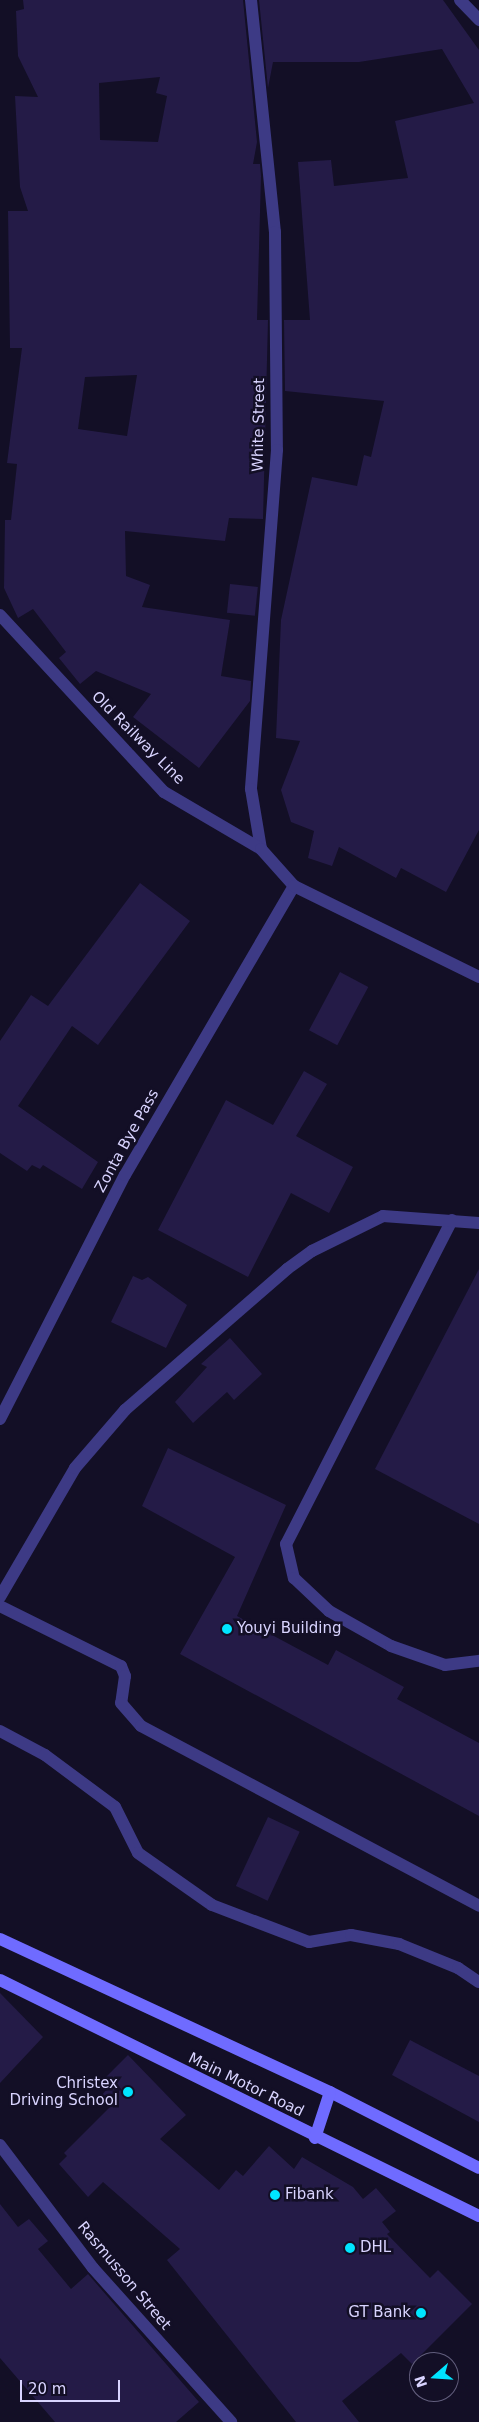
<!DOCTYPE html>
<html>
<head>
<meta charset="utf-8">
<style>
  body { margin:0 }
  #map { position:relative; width:479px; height:2422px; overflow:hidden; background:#130f26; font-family:"DejaVu Sans",sans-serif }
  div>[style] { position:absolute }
  .building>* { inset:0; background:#241b47; transform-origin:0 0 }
  .service>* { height:12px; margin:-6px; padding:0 6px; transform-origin:6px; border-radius:6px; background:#3d3a85 }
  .minor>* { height:12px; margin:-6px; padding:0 6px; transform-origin:6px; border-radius:6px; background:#3d3a85 }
  .tertiary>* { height:12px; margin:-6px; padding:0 6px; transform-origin:6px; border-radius:6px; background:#3d3a85 }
  .secondary>* { height:12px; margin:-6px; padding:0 6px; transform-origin:6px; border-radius:6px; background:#6f6bff }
  .dots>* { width:14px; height:14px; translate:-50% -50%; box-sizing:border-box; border:2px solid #130f26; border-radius:50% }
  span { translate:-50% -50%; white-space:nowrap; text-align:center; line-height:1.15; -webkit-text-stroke:5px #130f26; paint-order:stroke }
  .street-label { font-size:15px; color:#d9d4ff }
  .poi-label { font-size:15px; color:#d9d4ff }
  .left { translate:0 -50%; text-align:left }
  .right { translate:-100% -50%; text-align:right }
  .north { position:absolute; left:409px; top:2352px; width:50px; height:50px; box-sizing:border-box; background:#130f26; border:1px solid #625e7d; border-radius:50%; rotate:251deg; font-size:14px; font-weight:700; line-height:20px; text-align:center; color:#d9d4ff }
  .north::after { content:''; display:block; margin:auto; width:18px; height:22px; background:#00e5ff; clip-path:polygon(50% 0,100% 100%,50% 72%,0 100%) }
  .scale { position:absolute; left:20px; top:2380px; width:100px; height:22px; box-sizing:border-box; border:2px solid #d9d4ff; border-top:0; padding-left:6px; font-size:15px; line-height:18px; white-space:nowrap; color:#d9d4ff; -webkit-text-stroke:4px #130f26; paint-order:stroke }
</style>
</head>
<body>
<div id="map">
  <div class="building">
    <i style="clip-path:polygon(evenodd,23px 0,243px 0,257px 142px,253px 164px,260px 164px,261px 176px,257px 320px,268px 320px,263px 519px,229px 518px,225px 541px,125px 531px,126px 576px,150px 585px,142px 607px,230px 620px,221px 676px,251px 681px,250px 701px,199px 768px,133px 717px,151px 694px,96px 671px,80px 684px,59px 658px,66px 652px,33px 609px,18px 618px,4px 588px,5px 520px,11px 520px,17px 464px,7px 463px,22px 348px,10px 348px,8px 211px,28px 211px,20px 187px,15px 96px,38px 97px,18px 56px,16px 11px,24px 9px,23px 0,160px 77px,156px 93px,167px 96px,158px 142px,100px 140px,99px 83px,160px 77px,23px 0,137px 375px,127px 436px,78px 429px,85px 377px,137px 375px)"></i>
    <i style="clip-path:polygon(259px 0,443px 0,479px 50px,479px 830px,446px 892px,401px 868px,396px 878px,339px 847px,332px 866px,308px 858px,314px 831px,291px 822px,281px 790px,300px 741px,276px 738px,281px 620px,312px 477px,357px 486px,364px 455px,371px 457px,384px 401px,285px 391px,284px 320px,310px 320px,298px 162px,331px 160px,334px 186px,408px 178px,395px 121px,474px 103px,442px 49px,359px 62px,273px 62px,268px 88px)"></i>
    <i style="left:230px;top:584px;width:28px;height:29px;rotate:6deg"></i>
    <i style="clip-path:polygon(140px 883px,190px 921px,98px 1045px,72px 1026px,18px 1106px,98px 1162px,82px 1189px,43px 1165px,40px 1169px,32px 1165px,27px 1171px,0 1153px,0 1041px,31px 995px,48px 1006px)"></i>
    <i style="left:340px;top:972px;width:32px;height:66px;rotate:28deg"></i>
    <i style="clip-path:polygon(304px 1071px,327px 1084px,296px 1136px,353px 1167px,329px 1213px,291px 1193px,248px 1277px,158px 1230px,226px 1100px,273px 1125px)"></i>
    <i style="clip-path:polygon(479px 1269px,479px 1524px,375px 1469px)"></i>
    <i style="clip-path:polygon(133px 1276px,142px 1280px,148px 1277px,187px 1305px,166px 1348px,111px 1322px)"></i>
    <i style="clip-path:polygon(230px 1338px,262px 1374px,234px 1400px,227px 1392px,193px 1423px,175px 1402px,207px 1367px,201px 1364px)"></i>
    <i style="clip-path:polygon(168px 1448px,286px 1505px,237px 1616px,328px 1665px,336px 1650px,404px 1687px,397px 1699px,479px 1743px,479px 1816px,180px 1654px,235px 1557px,142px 1506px)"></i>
    <i style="left:268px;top:1817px;width:35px;height:76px;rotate:25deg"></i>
    <i style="clip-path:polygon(0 1993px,43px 2037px,0 2083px)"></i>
    <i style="clip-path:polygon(410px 2040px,479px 2076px,479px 2122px,392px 2075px)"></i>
    <i style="clip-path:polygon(128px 2055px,186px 2115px,160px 2139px,219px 2190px,236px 2170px,243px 2176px,269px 2146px,294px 2169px,302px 2157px,353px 2187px,363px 2199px,376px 2188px,396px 2211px,382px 2222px,390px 2232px,387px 2234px,430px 2278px,438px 2270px,472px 2304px,412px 2364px,401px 2353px,342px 2401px,359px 2422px,296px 2422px,167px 2260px,180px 2249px,103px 2182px,88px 2197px,59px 2164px,67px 2156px,64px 2153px,111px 2106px,101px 2096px,108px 2088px,102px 2081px)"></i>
    <i style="clip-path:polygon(0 2204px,18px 2227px,29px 2219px,48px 2241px,38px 2249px,71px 2289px,88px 2274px,199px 2402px,176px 2422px,55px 2422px,0 2358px)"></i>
  </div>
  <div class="service">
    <i style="left:452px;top:1220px;width:364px;rotate:117.1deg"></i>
    <i style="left:286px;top:1544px;width:35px;rotate:77deg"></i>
    <i style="left:294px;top:1578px;width:48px;rotate:43.3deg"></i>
    <i style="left:329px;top:1611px;width:71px;rotate:29.4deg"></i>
    <i style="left:391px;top:1646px;width:57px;rotate:19.4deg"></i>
    <i style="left:445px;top:1665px;width:34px;rotate:-7deg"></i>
    <i style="left:0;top:1597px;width:149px;rotate:-59.8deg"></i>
    <i style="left:75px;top:1468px;width:77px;rotate:-49.2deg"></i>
    <i style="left:125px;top:1410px;width:215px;rotate:-41deg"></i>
    <i style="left:287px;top:1269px;width:31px;rotate:-36deg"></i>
    <i style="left:312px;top:1251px;width:79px;rotate:-26.2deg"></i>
    <i style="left:383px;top:1216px;width:96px;rotate:4.2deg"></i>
    <i style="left:0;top:1606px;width:135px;rotate:26.4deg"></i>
    <i style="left:121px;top:1666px;width:11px;rotate:68deg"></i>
    <i style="left:125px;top:1676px;width:27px;rotate:98deg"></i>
    <i style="left:121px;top:1703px;width:30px;rotate:49deg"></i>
    <i style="left:141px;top:1726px;width:383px;rotate:28deg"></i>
    <i style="left:0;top:1731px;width:51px;rotate:28.1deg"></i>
    <i style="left:45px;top:1755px;width:87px;rotate:36.6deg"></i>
    <i style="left:115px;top:1807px;width:51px;rotate:63.4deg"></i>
    <i style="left:138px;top:1853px;width:90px;rotate:35.1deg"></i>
    <i style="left:212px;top:1905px;width:104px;rotate:20.9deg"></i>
    <i style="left:309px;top:1942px;width:43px;rotate:-9.5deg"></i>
    <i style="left:351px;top:1935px;width:49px;rotate:10.6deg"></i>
    <i style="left:399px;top:1944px;width:64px;rotate:22.1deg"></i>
    <i style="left:458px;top:1968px;width:25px;rotate:34deg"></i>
  </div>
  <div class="minor">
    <i style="left:251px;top:0;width:233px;rotate:84.1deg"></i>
    <i style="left:275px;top:232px;width:218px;rotate:89.5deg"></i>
    <i style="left:277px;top:450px;width:340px;rotate:94.4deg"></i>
    <i style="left:251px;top:789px;width:61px;rotate:80.5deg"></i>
    <i style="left:460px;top:0;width:28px;rotate:46deg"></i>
    <i style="left:0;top:1419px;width:274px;rotate:-62.9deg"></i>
    <i style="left:125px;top:1175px;width:335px;rotate:-59.7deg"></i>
    <i style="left:0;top:2145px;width:154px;rotate:52.9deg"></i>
    <i style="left:93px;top:2268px;width:207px;rotate:48.1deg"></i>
  </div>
  <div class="tertiary">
    <i style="left:0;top:615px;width:241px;rotate:47.2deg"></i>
    <i style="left:164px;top:792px;width:113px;rotate:30.4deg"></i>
    <i style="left:261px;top:849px;width:50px;rotate:48.3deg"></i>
    <i style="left:294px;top:886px;width:206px;rotate:26.2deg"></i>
  </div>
  <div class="secondary">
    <i style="left:0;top:1939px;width:364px;rotate:24.9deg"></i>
    <i style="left:330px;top:2092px;width:167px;rotate:27deg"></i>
    <i style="left:0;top:1980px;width:534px;rotate:26.23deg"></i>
    <i style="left:315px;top:2138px;width:48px;rotate:-71.9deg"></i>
  </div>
  <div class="dots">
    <i style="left:227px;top:1629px;background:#00e5ff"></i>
    <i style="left:128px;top:2092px;background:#00e5ff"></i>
    <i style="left:275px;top:2195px;background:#00e5ff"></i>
    <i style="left:350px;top:2248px;background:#00e5ff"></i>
    <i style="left:421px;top:2313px;background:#00e5ff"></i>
  </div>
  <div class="street-label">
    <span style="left:259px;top:425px;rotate:-89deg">White Street</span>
    <span style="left:138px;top:738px;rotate:45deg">Old Railway Line</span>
    <span style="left:127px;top:1141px;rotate:-61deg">Zonta Bye Pass</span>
    <span style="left:246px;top:2085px;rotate:26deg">Main Motor Road</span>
    <span style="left:124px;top:2276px;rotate:50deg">Rasmusson Street</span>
  </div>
  <div class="poi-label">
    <span class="left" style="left:237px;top:1629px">Youyi Building</span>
    <span class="right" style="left:118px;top:2092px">Christex<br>Driving School</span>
    <span class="left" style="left:285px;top:2195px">Fibank</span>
    <span class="left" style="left:360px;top:2248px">DHL</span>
    <span class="right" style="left:411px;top:2313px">GT Bank</span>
  </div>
  <div class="north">N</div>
  <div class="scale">20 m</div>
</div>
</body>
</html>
